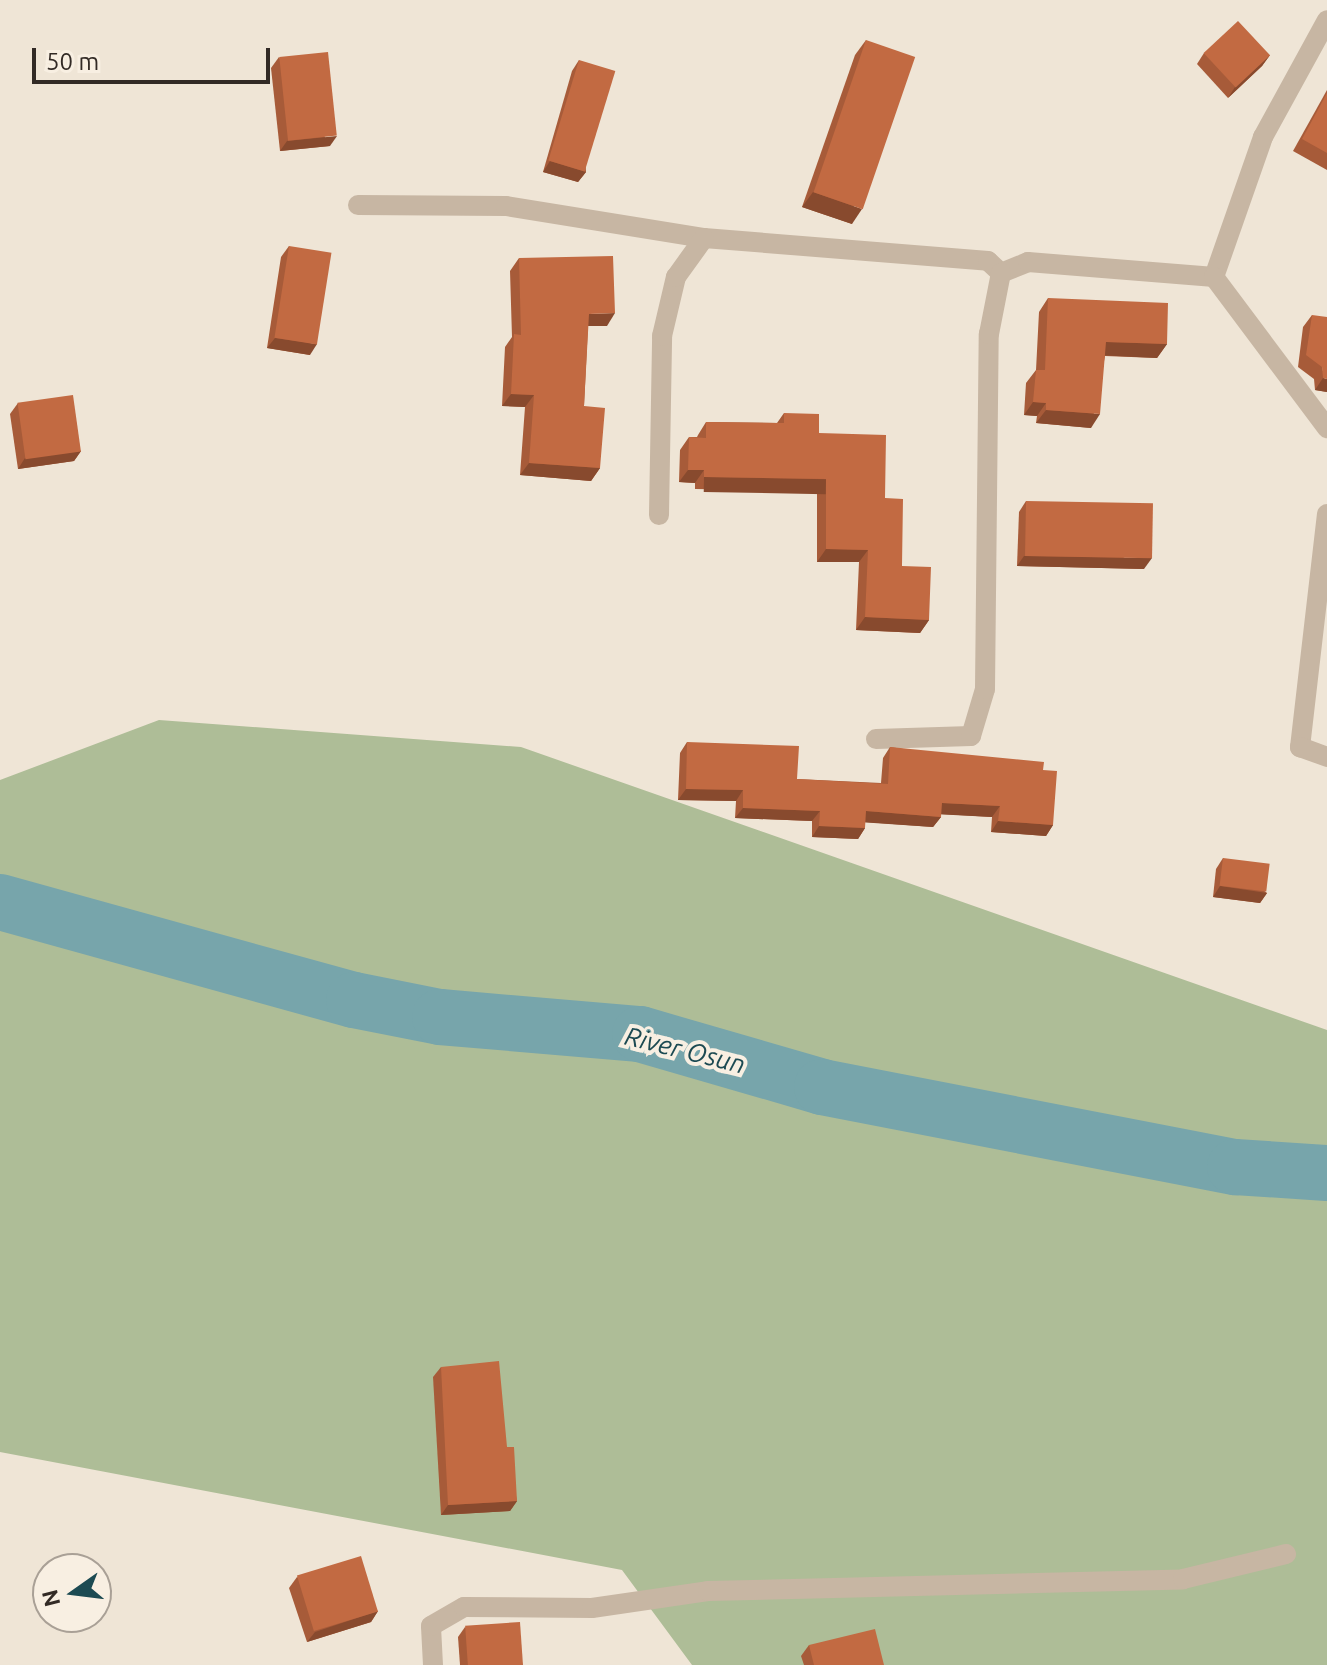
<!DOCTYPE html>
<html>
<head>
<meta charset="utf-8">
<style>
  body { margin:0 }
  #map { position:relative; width:1327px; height:1665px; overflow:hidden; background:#efe5d6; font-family:Ubuntu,sans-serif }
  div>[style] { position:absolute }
  .green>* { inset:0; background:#aebd97 }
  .river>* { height:56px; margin:-28px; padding:0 28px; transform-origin:28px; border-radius:28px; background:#77a5ab }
  .minor>* { height:20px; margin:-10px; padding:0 10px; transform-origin:10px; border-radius:10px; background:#c7b6a3 }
  .wall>* { inset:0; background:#a75b39 }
  .shaded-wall>* { inset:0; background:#884a2e; transform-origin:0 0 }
  .building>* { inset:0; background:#c26a42; transform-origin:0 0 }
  span { translate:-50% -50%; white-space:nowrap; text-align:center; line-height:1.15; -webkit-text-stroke:8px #f8efe2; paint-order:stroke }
  .water-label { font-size:26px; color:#1c4a52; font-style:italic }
  .north { position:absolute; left:32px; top:1553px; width:80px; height:80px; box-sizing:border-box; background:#f8efe2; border:2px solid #a9a096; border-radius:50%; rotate:256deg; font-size:22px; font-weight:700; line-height:32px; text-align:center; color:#322a25 }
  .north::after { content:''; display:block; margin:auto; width:28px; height:36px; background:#1c4a52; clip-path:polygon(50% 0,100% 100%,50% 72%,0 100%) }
  .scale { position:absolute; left:32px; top:48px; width:238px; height:36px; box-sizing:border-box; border:4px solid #322a25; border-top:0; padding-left:10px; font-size:24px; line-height:28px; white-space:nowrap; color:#322a25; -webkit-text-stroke:6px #f8efe2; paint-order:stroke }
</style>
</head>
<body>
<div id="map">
  <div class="green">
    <i style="clip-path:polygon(159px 720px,521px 747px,1327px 1030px,1327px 1665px,692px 1665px,622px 1570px,0 1452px,0 780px)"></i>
  </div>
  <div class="river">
    <i style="left:0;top:902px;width:367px;rotate:15.5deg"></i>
    <i style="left:354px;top:1000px;width:88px;rotate:11.2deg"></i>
    <i style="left:440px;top:1017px;width:201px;rotate:4.9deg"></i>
    <i style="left:640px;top:1034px;width:190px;rotate:16.2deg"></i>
    <i style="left:822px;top:1087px;width:421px;rotate:11deg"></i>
    <i style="left:1235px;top:1167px;width:92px;rotate:3.7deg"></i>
  </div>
  <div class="minor">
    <i style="left:358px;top:205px;width:148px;rotate:0.4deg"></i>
    <i style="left:506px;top:206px;width:201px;rotate:9.2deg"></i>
    <i style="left:704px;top:238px;width:285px;rotate:4.6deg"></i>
    <i style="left:988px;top:261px;width:18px;rotate:43deg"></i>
    <i style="left:1001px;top:273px;width:29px;rotate:-22deg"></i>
    <i style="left:1028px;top:262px;width:187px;rotate:4.6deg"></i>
    <i style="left:1214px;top:277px;width:148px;rotate:-70.7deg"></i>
    <i style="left:1263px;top:137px;width:133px;rotate:-61.3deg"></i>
    <i style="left:1214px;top:277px;width:189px;rotate:53.2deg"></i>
    <i style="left:1327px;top:514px;width:235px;rotate:96.6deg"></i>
    <i style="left:1300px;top:747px;width:29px;rotate:20deg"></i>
    <i style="left:659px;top:515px;width:179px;rotate:-89deg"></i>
    <i style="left:662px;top:336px;width:61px;rotate:-76.7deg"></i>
    <i style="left:676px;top:277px;width:48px;rotate:-54.3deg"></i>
    <i style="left:876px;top:739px;width:95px;rotate:-1.8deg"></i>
    <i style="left:971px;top:736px;width:49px;rotate:-73.4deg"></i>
    <i style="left:985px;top:689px;width:355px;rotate:-89.4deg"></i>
    <i style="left:989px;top:334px;width:62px;rotate:-78.9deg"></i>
    <i style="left:433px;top:1665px;width:39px;rotate:-93deg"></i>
    <i style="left:431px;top:1626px;width:38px;rotate:-30deg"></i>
    <i style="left:464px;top:1607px;width:128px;rotate:0.4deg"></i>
    <i style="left:592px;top:1608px;width:117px;rotate:-8.3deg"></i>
    <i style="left:708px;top:1591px;width:475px;rotate:-1.4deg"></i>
    <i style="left:1183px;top:1579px;width:106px;rotate:-13.6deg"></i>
  </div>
  <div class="wall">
    <i style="clip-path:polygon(866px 40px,852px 224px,802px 207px,855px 55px)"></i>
    <i style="clip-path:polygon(1204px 53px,1270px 55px,1262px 66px,1228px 98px,1197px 64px)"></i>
    <i style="clip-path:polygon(279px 57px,330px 146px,280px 151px,271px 68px)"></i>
    <i style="clip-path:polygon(579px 60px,586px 172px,578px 182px,543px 172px,572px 71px)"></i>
    <i style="clip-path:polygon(1327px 90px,1327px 170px,1293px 151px)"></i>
    <i style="clip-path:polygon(289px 246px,310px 355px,267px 348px,281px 257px)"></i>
    <i style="clip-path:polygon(519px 258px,607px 326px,588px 326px,584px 406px,600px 468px,591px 481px,520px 475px,525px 407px,502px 406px,505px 347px,512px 337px,510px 271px)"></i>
    <i style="clip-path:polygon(1048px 298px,1167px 344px,1157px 358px,1105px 356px,1091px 428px,1036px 423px,1037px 416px,1024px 415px,1026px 383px,1036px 370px,1039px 312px)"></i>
    <i style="clip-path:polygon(1312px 315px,1327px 392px,1315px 390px,1314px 379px,1298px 367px,1303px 327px)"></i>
    <i style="clip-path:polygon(18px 403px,81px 451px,74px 461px,18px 469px,10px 414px)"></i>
    <i style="clip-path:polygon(784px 413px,819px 433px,885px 498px,902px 566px,929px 620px,920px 633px,856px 630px,859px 562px,817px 562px,817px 491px,695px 489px,695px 483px,679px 482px,680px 450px,689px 437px,697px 437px,698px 435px,706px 422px,777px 423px)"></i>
    <i style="clip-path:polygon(1026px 501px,1144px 569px,1017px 566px,1019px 512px)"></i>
    <i style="clip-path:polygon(687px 742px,797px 779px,881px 783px,883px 758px,890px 747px,1043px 770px,1053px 825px,1046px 836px,991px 832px,992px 817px,941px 814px,941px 817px,933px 827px,865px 822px,865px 828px,858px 839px,812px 837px,812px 821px,735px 818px,736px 801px,678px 800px,680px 753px)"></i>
    <i style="clip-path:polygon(1223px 858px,1267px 893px,1260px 903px,1213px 897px,1216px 869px)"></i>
    <i style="clip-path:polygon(441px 1367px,507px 1447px,517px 1501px,510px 1511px,441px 1515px,433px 1377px)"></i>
    <i style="clip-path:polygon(297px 1577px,378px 1611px,371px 1622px,307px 1642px,289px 1588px)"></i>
    <i style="clip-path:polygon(465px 1627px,523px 1665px,460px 1665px,458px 1637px)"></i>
    <i style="clip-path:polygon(809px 1645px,884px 1665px,804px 1665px,801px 1656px)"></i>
  </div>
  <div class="shaded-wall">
    <i style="clip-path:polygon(1270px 55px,1262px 66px,1228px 98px,1235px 87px)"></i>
    <i style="clip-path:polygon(337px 136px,330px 146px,280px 151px,287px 141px)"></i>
    <i style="clip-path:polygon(550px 161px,586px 172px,578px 182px,543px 172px)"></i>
    <i style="clip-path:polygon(813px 192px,862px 209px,852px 224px,802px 207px)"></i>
    <i style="clip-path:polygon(615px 313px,607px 326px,580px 326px,589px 314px)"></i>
    <i style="clip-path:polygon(275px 338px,317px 344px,310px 355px,267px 348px)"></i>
    <i style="clip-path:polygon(1106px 342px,1167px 344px,1157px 358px,1096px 355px)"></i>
    <i style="clip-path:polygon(1323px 378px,1327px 379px,1327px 392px,1315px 390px)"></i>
    <i style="clip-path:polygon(511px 394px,534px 395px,525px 407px,502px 406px)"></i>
    <i style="clip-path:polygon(1033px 402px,1046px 403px,1037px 416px,1024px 415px)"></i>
    <i style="clip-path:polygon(1046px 410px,1100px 414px,1091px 428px,1036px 423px)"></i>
    <i style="clip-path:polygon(81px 451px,74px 461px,18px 469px,25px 458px)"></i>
    <i style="clip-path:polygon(529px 463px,600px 468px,591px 481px,520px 475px)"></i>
    <i style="clip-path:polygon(688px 470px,704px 470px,695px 483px,679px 482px)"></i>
    <i style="left:704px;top:477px;width:122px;height:15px;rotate:1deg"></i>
    <i style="clip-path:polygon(826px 549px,868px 550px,859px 562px,817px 562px)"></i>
    <i style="clip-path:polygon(1024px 556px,1152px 558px,1144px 569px,1017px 566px)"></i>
    <i style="clip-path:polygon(865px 617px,929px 620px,920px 633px,856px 630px)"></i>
    <i style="clip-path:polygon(686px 789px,743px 790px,736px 801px,678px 800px)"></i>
    <i style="clip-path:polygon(942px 803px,1000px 806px,992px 817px,934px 814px)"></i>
    <i style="clip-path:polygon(743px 808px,820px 811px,812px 821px,735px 818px)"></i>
    <i style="clip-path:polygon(866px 811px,941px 817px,933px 827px,859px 822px)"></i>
    <i style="clip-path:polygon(998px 821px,1053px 825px,1046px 836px,991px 832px)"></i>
    <i style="clip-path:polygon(819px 826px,865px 828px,858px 839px,812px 837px)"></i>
    <i style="clip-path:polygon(1220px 886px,1267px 893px,1260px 903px,1213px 897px)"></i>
    <i style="clip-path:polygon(517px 1501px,510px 1511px,441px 1515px,448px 1505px)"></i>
    <i style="clip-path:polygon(378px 1611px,371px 1622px,307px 1642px,315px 1632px)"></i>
  </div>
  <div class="building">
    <i style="left:1238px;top:21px;width:47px;height:47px;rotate:47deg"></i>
    <i style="left:866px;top:40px;width:52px;height:161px;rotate:19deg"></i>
    <i style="left:328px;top:52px;width:84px;height:49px;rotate:84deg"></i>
    <i style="left:579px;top:60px;width:38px;height:105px;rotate:17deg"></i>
    <i style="clip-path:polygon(1327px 93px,1327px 153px,1302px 139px)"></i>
    <i style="left:289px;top:246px;width:43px;height:93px;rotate:9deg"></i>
    <i style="clip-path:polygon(613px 256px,615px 313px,589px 314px,584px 406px,605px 408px,600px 468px,529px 463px,534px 395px,511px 394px,514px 334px,521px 335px,519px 258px)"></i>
    <i style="clip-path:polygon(1048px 298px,1168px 303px,1167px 344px,1106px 342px,1100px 414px,1046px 410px,1046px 403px,1033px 402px,1036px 370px,1045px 370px)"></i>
    <i style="clip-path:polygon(1312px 315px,1327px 317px,1327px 379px,1323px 378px,1322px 367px,1306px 355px)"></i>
    <i style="left:73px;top:395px;width:57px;height:56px;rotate:82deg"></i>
    <i style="clip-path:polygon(784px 413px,819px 414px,819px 433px,886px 435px,885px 498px,903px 499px,902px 566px,931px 567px,929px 620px,865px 617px,868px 550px,826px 549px,826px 479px,704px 477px,704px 470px,688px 470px,689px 437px,706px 438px,706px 422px,784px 423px)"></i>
    <i style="left:1026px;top:501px;width:127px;height:55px;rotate:1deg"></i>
    <i style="clip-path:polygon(687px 742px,799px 746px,797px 779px,888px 784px,890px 747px,1044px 762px,1043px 770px,1057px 771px,1053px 825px,998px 821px,1000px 806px,942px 803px,941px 817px,866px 811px,865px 828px,819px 826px,820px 811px,743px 808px,743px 790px,686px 789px)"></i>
    <i style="left:1223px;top:858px;width:47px;height:28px;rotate:7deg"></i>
    <i style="clip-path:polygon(499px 1361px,507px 1447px,514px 1447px,517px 1501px,448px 1505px,441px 1367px)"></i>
    <i style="left:361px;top:1556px;width:58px;height:67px;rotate:73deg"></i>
    <i style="left:520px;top:1622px;width:43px;height:55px;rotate:86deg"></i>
    <i style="clip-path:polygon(875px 1629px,884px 1665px,814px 1665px,809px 1645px)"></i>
  </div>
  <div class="water-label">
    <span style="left:685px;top:1050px;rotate:14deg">River Osun</span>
  </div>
  <div class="north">N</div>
  <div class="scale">50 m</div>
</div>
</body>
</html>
